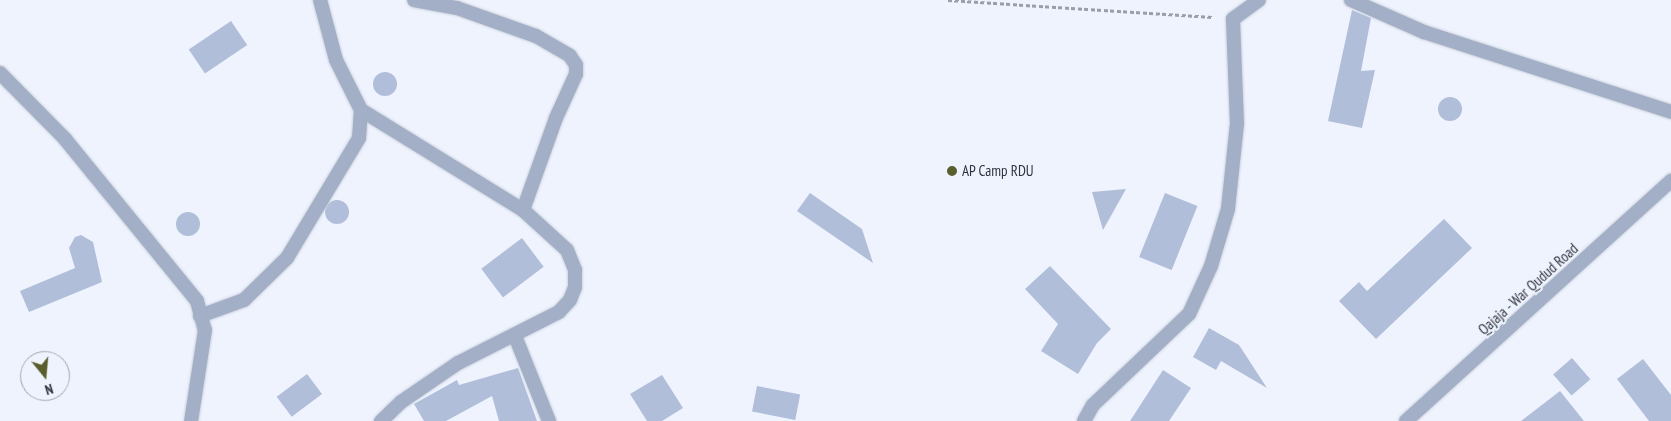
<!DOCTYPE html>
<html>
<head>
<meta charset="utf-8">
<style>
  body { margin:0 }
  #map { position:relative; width:1671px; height:421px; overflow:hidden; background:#eef3fe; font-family:"PT Sans Narrow",sans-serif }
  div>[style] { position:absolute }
  .building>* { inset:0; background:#b1bed9; transform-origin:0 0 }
  .round { border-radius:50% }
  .path>* { height:3px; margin-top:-1.5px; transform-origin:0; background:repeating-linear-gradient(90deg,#999ea9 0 4px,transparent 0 6.5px) }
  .roads { filter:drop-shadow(0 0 1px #cbd1db) drop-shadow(0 0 1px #cbd1db) }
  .minor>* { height:14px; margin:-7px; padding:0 7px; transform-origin:7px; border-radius:7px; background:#a3afc6 }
  .tertiary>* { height:14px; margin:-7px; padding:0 7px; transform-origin:7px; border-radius:7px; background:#a3afc6 }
  .dots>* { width:14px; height:14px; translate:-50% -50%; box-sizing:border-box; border:2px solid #eef3fe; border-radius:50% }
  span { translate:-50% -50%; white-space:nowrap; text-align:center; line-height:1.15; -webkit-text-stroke:4px #eef3fe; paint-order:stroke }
  .poi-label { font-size:15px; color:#2e343e }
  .left { translate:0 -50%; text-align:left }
  .street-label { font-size:15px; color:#2e343e }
  .north { position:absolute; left:20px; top:351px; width:50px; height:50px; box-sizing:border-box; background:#eef3fe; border:1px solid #a1a7b1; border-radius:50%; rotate:163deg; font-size:14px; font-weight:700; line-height:20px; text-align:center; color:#2e343e }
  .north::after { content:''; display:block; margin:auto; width:18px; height:22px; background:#595e2c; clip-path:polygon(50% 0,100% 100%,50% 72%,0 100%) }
</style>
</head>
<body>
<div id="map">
  <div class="building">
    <i style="clip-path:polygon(1352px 10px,1371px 18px,1361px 71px,1375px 70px,1362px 128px,1328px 121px)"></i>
    <i style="left:231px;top:21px;width:29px;height:51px;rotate:56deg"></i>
    <i class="round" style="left:373px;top:72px;width:24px;height:24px"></i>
    <i class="round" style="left:1438px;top:97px;width:24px;height:24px"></i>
    <i style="clip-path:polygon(1126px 189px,1103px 230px,1092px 192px)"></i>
    <i style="clip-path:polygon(810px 193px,862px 229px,873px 263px,797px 211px)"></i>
    <i style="left:1165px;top:193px;width:35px;height:69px;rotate:22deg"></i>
    <i class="round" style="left:325px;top:200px;width:24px;height:24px"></i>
    <i class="round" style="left:176px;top:212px;width:24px;height:24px"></i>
    <i style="clip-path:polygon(1444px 219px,1472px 248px,1376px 339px,1339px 301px,1359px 282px,1367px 291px)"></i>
    <i style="clip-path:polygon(81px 235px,93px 242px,102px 282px,29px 312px,20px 291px,75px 268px,69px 248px,75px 237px)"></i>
    <i style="left:522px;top:238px;width:36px;height:51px;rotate:53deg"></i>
    <i style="clip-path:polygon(1050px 266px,1111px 329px,1097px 343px,1078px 374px,1041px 351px,1058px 324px,1025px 289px)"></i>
    <i style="clip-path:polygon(1209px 328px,1239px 345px,1267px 388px,1221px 361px,1216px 370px,1193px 357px)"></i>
    <i style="left:1572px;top:358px;width:28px;height:25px;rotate:49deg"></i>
    <i style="clip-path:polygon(1643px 359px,1671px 395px,1671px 421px,1649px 421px,1617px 379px)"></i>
    <i style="clip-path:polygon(518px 368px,537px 421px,499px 421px,492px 396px,446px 421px,424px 421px,414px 404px,457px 380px,459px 385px)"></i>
    <i style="clip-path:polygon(1163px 370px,1191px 388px,1169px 421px,1130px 421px)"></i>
    <i style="left:307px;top:374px;width:25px;height:38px;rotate:53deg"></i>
    <i style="clip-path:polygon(662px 375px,683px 408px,662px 421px,647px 421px,630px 394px)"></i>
    <i style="left:757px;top:386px;width:44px;height:26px;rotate:11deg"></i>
    <i style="clip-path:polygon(1560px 391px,1584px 421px,1521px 421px)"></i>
  </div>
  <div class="path">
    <i style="left:948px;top:0;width:265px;rotate:3.7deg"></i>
  </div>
  <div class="roads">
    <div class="minor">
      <i style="left:414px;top:0;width:44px;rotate:10.5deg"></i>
      <i style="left:457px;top:8px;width:84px;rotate:19.5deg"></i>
      <i style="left:536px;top:36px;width:39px;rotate:30deg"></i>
      <i style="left:570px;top:56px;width:11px;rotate:56deg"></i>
      <i style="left:576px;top:65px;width:9px;rotate:90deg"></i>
      <i style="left:576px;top:74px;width:48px;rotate:114.4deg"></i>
      <i style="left:556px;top:118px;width:98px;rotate:109.7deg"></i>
      <i style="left:1351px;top:0;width:80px;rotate:23.7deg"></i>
      <i style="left:1424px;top:32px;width:260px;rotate:17.9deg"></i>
      <i style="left:0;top:73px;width:93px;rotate:45.4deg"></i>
      <i style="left:65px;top:139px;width:209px;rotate:50.8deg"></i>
      <i style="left:197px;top:301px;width:30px;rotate:75deg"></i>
      <i style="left:205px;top:330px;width:92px;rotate:98.7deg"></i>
      <i style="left:361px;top:110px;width:190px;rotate:31.7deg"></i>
      <i style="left:523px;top:210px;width:59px;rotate:42.3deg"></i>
      <i style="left:567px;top:250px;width:22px;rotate:68deg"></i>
      <i style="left:575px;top:270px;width:17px;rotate:90deg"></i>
      <i style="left:575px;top:287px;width:14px;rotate:111deg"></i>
      <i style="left:570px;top:300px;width:16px;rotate:133deg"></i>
      <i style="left:559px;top:312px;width:113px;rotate:153.2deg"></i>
      <i style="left:458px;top:363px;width:69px;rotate:145.6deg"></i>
      <i style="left:401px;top:402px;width:28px;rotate:136deg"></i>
      <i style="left:200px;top:316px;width:47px;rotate:-20deg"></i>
      <i style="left:244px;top:300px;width:60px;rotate:-44.3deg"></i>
      <i style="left:287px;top:258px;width:140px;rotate:-59deg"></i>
      <i style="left:359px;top:138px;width:28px;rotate:-86deg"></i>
      <i style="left:361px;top:110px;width:56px;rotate:-116.6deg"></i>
      <i style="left:336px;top:60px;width:62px;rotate:-104.9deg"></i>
      <i style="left:515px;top:336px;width:92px;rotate:68.2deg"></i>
      <i style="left:1084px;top:421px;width:18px;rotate:-61deg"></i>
      <i style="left:1093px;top:405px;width:132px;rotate:-43.5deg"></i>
      <i style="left:1189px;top:314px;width:53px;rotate:-65.4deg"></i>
      <i style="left:1211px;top:266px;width:59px;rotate:-73.4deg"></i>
      <i style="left:1228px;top:209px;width:85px;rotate:-84deg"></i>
      <i style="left:1237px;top:124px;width:105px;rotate:-92.2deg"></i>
      <i style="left:1233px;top:19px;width:32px;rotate:-36deg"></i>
    </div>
    <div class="tertiary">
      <i style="left:1406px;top:421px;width:358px;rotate:-42.2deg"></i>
    </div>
  </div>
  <div class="dots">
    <i style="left:952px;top:171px;background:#595e2c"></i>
  </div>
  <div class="poi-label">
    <span class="left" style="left:962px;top:171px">AP Camp RDU</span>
  </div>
  <div class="street-label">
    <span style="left:1528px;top:289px;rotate:-42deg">Qajaja - War Qudud Road</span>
  </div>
  <div class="north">N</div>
</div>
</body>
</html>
